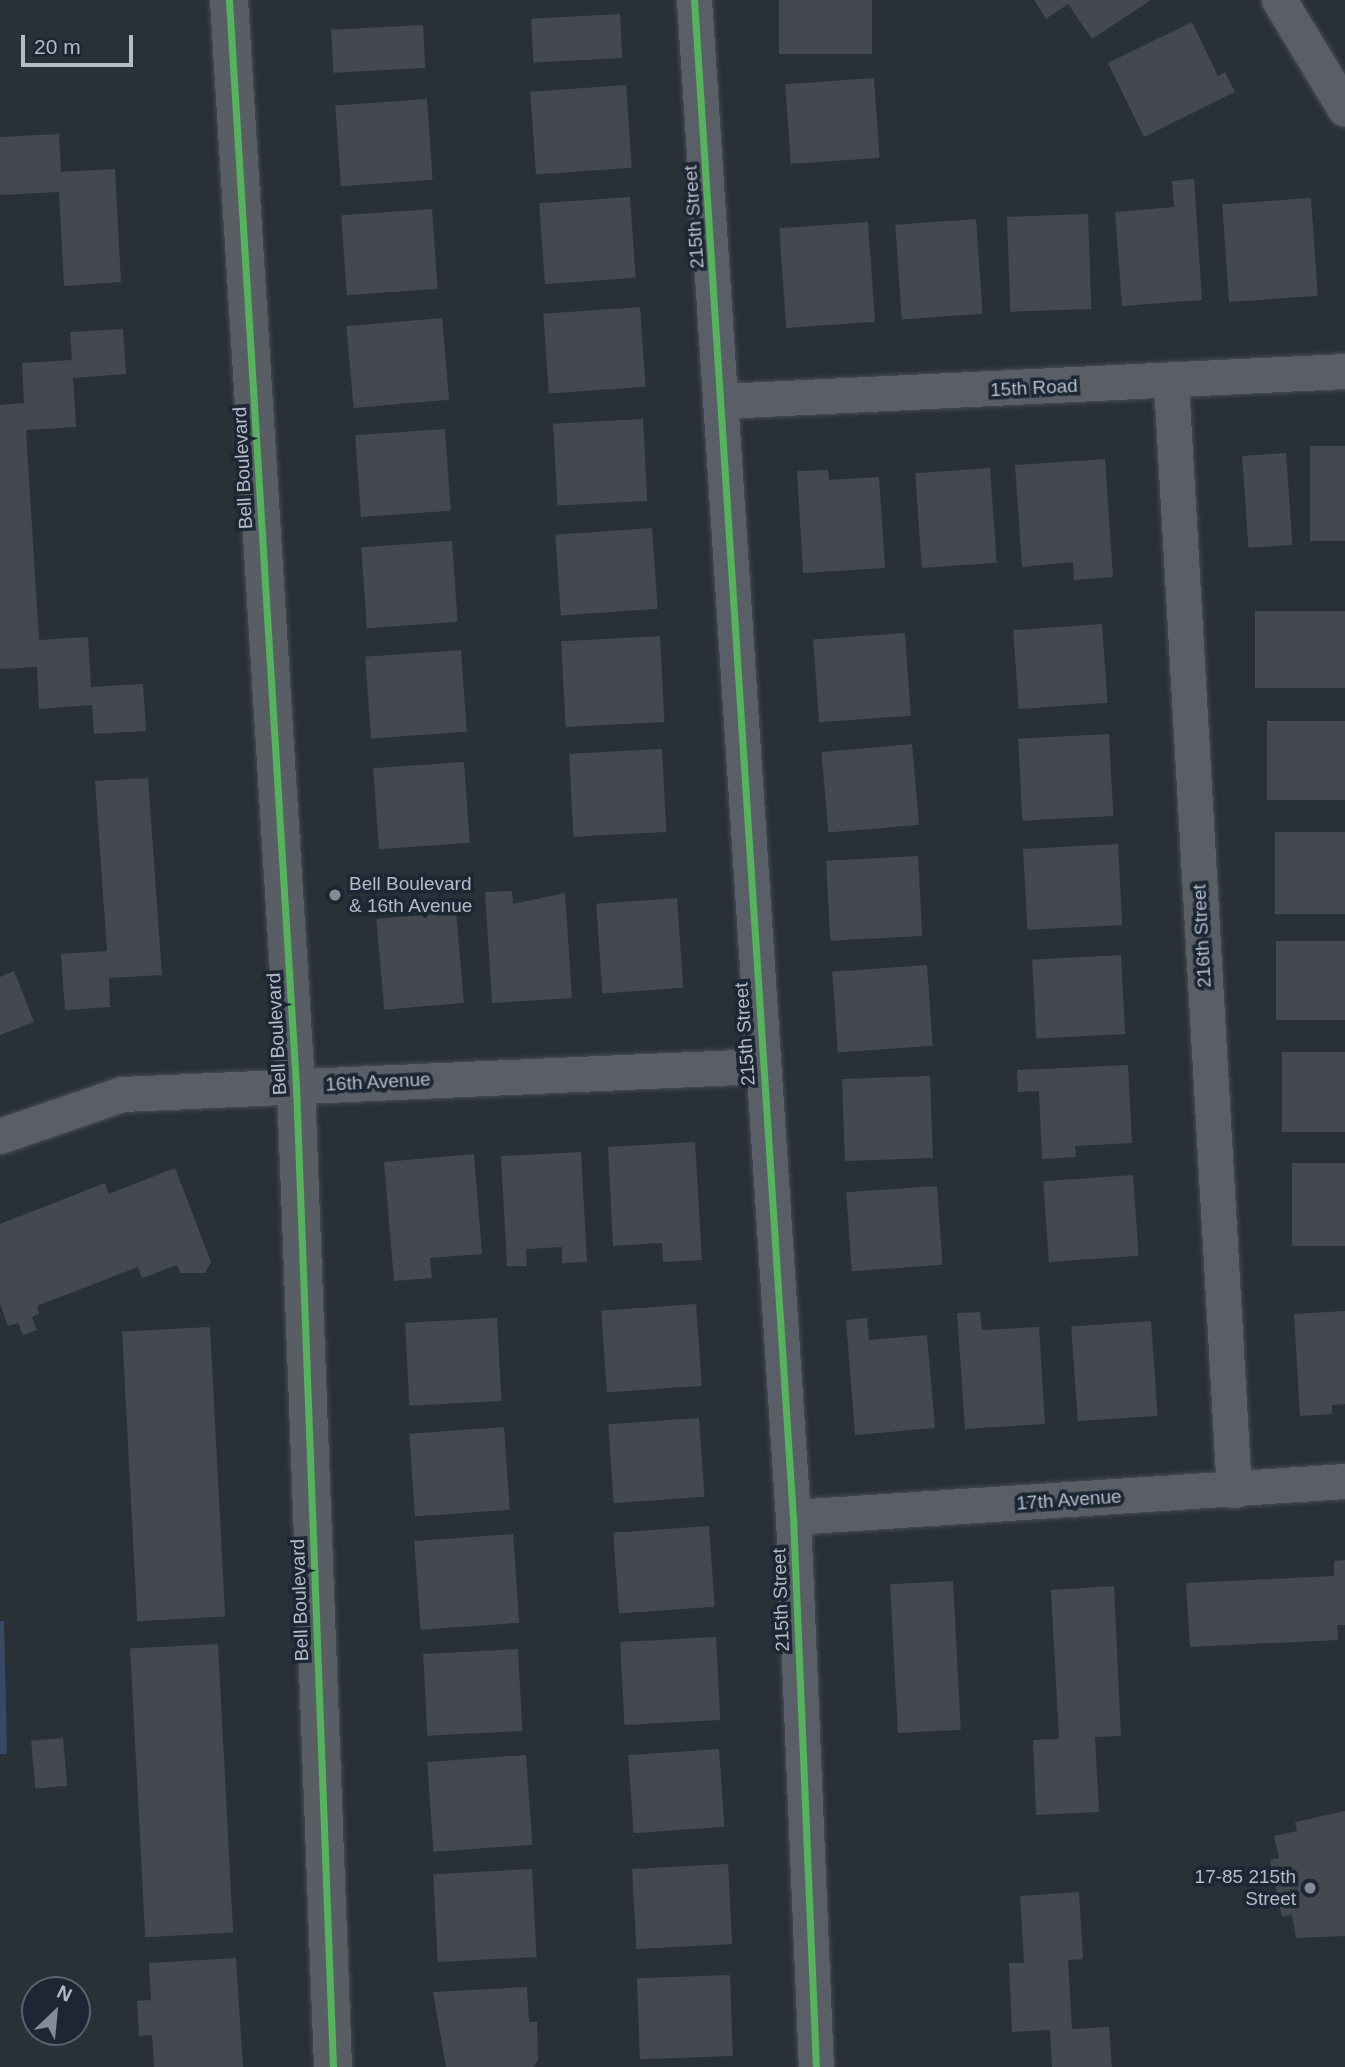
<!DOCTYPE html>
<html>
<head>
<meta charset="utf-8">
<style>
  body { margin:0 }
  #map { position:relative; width:1345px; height:2067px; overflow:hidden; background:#2a3038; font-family:Helvetica,sans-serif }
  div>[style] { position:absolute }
  .water>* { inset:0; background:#384963 }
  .building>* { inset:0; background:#444950; transform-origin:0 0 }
  .roads { filter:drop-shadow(0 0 2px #484c53) drop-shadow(0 0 2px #484c53) }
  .street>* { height:35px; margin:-17.5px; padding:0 17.5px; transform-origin:17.5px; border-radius:17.5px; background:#5a5e66 }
  .secondary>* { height:38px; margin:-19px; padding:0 19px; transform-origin:19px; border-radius:19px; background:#595d64 }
  .cycleway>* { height:7px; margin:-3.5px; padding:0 3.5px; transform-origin:3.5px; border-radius:3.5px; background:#56b35d }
  .dots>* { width:19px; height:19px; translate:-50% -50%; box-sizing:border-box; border:4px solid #1d2633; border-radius:50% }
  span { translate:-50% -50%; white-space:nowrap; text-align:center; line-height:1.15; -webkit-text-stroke:7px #1d2633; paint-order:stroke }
  .street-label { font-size:19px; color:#b4bcc9 }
  .poi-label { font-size:19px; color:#b4bcc9 }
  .left { translate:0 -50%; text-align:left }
  .right { translate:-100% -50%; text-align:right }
  .north { position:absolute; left:21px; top:1976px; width:70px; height:70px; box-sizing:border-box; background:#1d2633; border:2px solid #59626f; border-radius:50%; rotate:26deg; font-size:19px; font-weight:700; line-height:28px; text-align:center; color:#b4bcc9 }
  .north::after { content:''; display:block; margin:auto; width:24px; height:32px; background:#848b96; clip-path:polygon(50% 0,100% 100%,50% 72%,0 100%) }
  .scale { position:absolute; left:21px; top:35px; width:112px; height:32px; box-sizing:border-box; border:4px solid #b4bcc9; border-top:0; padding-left:9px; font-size:21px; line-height:24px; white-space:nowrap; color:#b4bcc9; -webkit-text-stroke:5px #1d2633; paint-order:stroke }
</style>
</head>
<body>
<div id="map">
  <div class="water">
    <i style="clip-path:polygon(0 1621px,4px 1621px,7px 1754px,0 1754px)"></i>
  </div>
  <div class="building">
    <i style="left:779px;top:0;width:93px;height:54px"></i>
    <i style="clip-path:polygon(1034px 0,1151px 0,1092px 39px,1068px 4px,1046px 19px)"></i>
    <i style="left:620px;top:14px;width:44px;height:89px;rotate:87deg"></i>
    <i style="clip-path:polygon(1192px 22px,1218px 76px,1225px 72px,1235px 92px,1144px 137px,1108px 63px)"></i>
    <i style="left:423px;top:25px;width:43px;height:92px;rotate:87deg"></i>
    <i style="left:874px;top:78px;width:80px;height:89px;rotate:86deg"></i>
    <i style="left:626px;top:85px;width:83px;height:96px;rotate:86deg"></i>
    <i style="left:427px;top:99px;width:81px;height:92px;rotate:86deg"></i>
    <i style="clip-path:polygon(59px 134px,61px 172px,115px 169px,121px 282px,64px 286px,59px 192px,0 195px,0 137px)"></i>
    <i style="clip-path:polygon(1194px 179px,1202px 300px,1122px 306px,1115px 212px,1174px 207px,1172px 181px)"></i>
    <i style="left:630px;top:197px;width:81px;height:91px;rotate:86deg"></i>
    <i style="left:1311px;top:198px;width:98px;height:89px;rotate:86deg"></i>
    <i style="left:432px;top:209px;width:80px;height:91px;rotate:86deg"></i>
    <i style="left:1088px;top:214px;width:95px;height:81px;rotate:88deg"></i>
    <i style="left:976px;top:219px;width:95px;height:81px;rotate:86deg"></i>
    <i style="left:868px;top:222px;width:100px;height:89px;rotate:86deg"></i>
    <i style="left:640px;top:307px;width:80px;height:97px;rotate:86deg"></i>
    <i style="left:442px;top:318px;width:82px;height:96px;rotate:85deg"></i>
    <i style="clip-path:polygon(123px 329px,126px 374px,73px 378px,76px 427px,26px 430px,39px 640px,88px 637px,91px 687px,143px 684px,146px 731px,94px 734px,92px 705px,39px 709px,37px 667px,0 669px,0 405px,24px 403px,22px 363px,72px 360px,70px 332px)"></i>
    <i style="left:643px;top:419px;width:82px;height:90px;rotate:87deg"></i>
    <i style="left:445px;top:429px;width:82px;height:90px;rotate:86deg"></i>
    <i style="left:1345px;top:446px;width:95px;height:35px;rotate:90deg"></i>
    <i style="left:1286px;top:453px;width:92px;height:44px;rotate:86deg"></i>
    <i style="clip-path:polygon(1105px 459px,1113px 577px,1074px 580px,1073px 562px,1022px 567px,1015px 465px)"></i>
    <i style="left:990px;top:468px;width:95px;height:75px;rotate:86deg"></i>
    <i style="clip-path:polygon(828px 470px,829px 480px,879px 477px,885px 568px,803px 573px,797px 471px)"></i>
    <i style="left:652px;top:528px;width:81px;height:97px;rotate:86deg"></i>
    <i style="left:452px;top:541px;width:81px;height:91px;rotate:86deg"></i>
    <i style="left:1345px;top:611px;width:77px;height:90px;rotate:90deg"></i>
    <i style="left:1102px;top:624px;width:79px;height:89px;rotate:86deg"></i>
    <i style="left:905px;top:633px;width:83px;height:92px;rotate:86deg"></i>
    <i style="left:660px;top:636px;width:86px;height:99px;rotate:87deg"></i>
    <i style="left:461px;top:650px;width:82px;height:96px;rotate:86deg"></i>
    <i style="left:1345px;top:721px;width:79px;height:78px;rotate:90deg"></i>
    <i style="left:1109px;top:734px;width:82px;height:91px;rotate:87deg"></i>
    <i style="left:912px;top:744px;width:81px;height:91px;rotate:85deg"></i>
    <i style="left:662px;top:749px;width:83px;height:93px;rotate:87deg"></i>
    <i style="left:464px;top:762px;width:81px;height:91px;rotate:86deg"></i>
    <i style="clip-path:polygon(148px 778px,162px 975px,109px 978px,110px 1007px,65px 1010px,61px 954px,107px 951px,95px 781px)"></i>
    <i style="left:1345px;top:832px;width:82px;height:70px;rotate:90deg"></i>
    <i style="left:1118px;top:844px;width:81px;height:95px;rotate:87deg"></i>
    <i style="left:918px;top:856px;width:80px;height:92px;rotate:87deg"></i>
    <i style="clip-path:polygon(512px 891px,513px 904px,565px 893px,572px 998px,492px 1003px,485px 892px)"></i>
    <i style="left:677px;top:898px;width:90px;height:81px;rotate:86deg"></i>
    <i style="left:456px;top:912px;width:91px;height:80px;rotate:85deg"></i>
    <i style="left:1345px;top:941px;width:79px;height:69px;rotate:90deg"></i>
    <i style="left:1121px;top:955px;width:79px;height:89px;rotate:87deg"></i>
    <i style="left:927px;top:965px;width:81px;height:95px;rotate:86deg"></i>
    <i style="clip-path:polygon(14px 971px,34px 1022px,0 1035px,0 977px)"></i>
    <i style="left:1345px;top:1052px;width:80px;height:63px;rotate:90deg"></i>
    <i style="clip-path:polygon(1128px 1065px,1132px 1143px,1075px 1146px,1076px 1157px,1042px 1159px,1039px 1091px,1018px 1092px,1017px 1070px)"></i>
    <i style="left:930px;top:1076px;width:82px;height:88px;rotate:88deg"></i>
    <i style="clip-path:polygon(695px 1142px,702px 1260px,663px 1262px,662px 1243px,613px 1246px,608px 1147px)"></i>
    <i style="clip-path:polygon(581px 1152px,587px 1262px,562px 1263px,562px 1247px,526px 1249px,527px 1266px,507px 1266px,501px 1156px)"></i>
    <i style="clip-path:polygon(474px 1154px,482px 1254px,430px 1258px,432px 1278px,394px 1281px,384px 1162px)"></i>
    <i style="left:1345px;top:1163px;width:83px;height:53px;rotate:90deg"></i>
    <i style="clip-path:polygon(175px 1168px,211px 1262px,205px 1273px,180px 1273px,177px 1265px,142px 1278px,138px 1267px,37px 1306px,39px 1314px,32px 1317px,37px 1330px,23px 1335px,18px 1323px,8px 1326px,0 1304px,0 1224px,105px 1183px,109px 1194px)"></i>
    <i style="left:1133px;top:1175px;width:81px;height:90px;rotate:86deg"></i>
    <i style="left:937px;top:1186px;width:79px;height:91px;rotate:86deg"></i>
    <i style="left:696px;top:1304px;width:82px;height:95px;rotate:86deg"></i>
    <i style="clip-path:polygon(1345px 1311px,1345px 1404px,1332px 1405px,1332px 1414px,1300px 1416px,1294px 1314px)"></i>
    <i style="clip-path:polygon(980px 1312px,982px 1330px,1039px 1327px,1045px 1424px,965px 1429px,957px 1313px)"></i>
    <i style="left:497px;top:1318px;width:83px;height:92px;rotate:87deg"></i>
    <i style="clip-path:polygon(867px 1318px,869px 1340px,927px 1335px,935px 1428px,855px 1435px,846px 1320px)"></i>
    <i style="left:1151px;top:1321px;width:95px;height:80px;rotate:86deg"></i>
    <i style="left:210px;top:1327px;width:290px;height:88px;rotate:87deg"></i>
    <i style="left:699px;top:1418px;width:79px;height:91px;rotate:86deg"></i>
    <i style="left:504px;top:1427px;width:83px;height:95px;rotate:86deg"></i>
    <i style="left:709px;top:1526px;width:81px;height:96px;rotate:86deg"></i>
    <i style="left:513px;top:1534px;width:89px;height:99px;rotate:86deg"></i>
    <i style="clip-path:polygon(1345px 1560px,1345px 1625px,1337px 1625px,1338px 1640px,1190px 1647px,1186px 1583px,1334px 1576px,1334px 1561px)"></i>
    <i style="left:953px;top:1581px;width:149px;height:63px;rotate:87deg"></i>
    <i style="clip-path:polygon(1114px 1586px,1121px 1736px,1095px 1737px,1099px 1812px,1036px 1815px,1033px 1740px,1059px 1739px,1051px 1590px)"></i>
    <i style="left:716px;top:1637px;width:83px;height:96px;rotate:87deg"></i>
    <i style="left:218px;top:1644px;width:289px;height:88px;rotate:87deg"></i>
    <i style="left:518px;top:1649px;width:82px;height:95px;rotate:87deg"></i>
    <i style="left:63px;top:1738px;width:48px;height:32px;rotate:85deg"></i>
    <i style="left:719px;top:1749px;width:78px;height:91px;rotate:86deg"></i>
    <i style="left:526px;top:1755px;width:90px;height:99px;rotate:86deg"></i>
    <i style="clip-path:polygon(1345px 1811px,1345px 1936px,1296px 1938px,1292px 1915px,1282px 1917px,1270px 1860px,1279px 1858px,1274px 1836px,1297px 1831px,1295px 1822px)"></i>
    <i style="left:728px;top:1864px;width:80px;height:96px;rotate:87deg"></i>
    <i style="left:532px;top:1869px;width:88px;height:99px;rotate:87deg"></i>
    <i style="clip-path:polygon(1079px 1892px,1083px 1959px,1068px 1960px,1072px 2029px,1109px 2027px,1112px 2067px,1052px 2067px,1050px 2030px,1012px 2032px,1009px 1963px,1024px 1963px,1020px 1896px)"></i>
    <i style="clip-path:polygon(236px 1958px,243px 2067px,154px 2067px,152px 2035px,139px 2036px,137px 2001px,151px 2000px,149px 1963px)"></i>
    <i style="left:730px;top:1975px;width:81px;height:93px;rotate:88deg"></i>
    <i style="clip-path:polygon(527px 1987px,529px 2022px,537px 2022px,538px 2060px,533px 2067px,446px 2067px,433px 1992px)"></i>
  </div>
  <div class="roads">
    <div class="street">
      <i style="left:694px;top:0;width:1520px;rotate:86.27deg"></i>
      <i style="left:793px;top:1517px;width:550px;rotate:87.61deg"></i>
      <i style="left:1279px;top:0;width:127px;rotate:58.8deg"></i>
      <i style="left:1171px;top:382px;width:1110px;rotate:86.75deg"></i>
      <i style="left:722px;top:401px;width:624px;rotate:-2.76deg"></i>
      <i style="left:0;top:1136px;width:129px;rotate:-19deg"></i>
      <i style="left:122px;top:1094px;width:641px;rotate:-2.51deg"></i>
      <i style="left:793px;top:1517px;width:553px;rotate:-3.73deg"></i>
    </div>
    <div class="secondary">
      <i style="left:229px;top:0;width:1088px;rotate:86.47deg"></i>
      <i style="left:296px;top:1086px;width:982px;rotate:87.84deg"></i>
    </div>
  </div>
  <div class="cycleway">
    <i style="left:229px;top:0;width:1088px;rotate:86.47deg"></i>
    <i style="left:296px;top:1086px;width:982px;rotate:87.84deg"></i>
    <i style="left:694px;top:0;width:1520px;rotate:86.27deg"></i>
    <i style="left:793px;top:1517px;width:550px;rotate:87.61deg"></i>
  </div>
  <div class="dots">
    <i style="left:335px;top:895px;background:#848b96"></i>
    <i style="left:1310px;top:1888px;background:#848b96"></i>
  </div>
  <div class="street-label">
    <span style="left:694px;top:217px;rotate:-94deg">215th Street</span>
    <span style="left:1034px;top:388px;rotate:-3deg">15th Road</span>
    <span style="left:243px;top:468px;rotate:-93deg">Bell Boulevard</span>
    <span style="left:1202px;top:936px;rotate:-93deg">216th Street</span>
    <span style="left:277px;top:1034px;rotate:-93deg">Bell Boulevard</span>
    <span style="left:745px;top:1034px;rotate:-94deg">215th Street</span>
    <span style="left:378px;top:1082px;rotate:-3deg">16th Avenue</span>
    <span style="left:1069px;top:1500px;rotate:-4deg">17th Avenue</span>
    <span style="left:300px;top:1600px;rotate:-92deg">Bell Boulevard</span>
    <span style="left:781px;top:1600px;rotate:-92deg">215th Street</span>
  </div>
  <div class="poi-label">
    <span class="left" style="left:349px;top:895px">Bell Boulevard<br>&amp; 16th Avenue</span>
    <span class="right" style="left:1296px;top:1888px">17-85 215th<br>Street</span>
  </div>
  <div class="north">N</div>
  <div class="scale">20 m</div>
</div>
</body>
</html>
